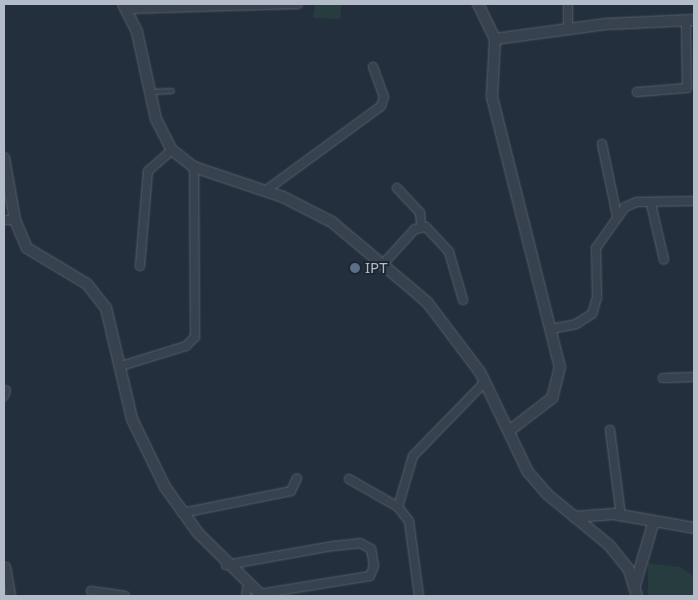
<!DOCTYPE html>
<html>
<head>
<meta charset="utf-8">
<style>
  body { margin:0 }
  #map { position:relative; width:698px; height:600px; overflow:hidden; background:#242f3e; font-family:"Noto Sans",sans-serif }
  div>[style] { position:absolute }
  .green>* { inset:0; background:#263c3f }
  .roads { filter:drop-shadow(0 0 1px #565f6c) drop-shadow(0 0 1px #565f6c) }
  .service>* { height:4px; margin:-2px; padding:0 2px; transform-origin:2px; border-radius:2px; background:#38414e }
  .minor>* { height:8px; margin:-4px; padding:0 4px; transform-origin:4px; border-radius:4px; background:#38414e }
  .tertiary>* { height:10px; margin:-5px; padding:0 5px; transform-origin:5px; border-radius:5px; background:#38414e }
  .dots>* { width:14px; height:14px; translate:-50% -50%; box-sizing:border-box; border:2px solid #1d2633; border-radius:50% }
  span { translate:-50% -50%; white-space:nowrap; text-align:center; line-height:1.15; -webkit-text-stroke:4px #1d2633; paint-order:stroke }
  .poi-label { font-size:15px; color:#b4bcc9 }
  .left { translate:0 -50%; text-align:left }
  .frame { position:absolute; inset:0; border:5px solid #b4bcc9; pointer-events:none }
</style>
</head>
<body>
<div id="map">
  <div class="green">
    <i style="clip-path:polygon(315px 4px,342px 4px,340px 19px,313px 18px)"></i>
    <i style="clip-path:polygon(648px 563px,680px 567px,694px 576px,694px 596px,648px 596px)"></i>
  </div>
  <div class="roads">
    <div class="service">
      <i style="left:151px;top:92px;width:21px;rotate:-3deg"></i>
    </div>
    <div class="minor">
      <i style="left:568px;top:4px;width:24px;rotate:90deg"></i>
      <i style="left:127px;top:9px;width:171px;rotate:-1.7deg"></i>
      <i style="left:637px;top:92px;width:50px;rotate:-4.6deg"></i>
      <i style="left:687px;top:88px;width:67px;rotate:-90.9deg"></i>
      <i style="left:602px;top:144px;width:74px;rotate:78.2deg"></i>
      <i style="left:397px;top:188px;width:34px;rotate:47deg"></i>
      <i style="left:420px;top:213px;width:12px;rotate:85deg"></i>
      <i style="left:265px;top:191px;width:144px;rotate:-36.2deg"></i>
      <i style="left:381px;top:106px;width:9px;rotate:-72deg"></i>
      <i style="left:384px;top:97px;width:32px;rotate:-110deg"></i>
      <i style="left:651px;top:204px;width:57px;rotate:76.9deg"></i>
      <i style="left:4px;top:220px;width:11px"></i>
      <i style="left:383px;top:264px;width:47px;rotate:-47.6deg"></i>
      <i style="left:415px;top:229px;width:11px;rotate:-10deg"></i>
      <i style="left:426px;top:227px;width:34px;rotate:47deg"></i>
      <i style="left:449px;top:252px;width:50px;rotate:73.7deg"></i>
      <i style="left:140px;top:266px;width:95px;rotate:-85.2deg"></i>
      <i style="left:148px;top:171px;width:32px;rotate:-41deg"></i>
      <i style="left:551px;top:329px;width:25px;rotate:-11deg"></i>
      <i style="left:576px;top:324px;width:19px;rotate:-32deg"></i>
      <i style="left:592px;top:314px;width:17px;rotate:-73deg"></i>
      <i style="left:597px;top:298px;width:50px;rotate:-91.1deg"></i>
      <i style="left:596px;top:248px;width:50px;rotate:-54.7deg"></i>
      <i style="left:625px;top:207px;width:13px;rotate:-23deg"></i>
      <i style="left:637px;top:202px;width:57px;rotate:-1deg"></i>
      <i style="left:121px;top:366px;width:68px;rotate:-17.1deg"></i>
      <i style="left:186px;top:346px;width:13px;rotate:-45deg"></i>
      <i style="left:195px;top:337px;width:170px;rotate:-90.3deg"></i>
      <i style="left:663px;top:378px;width:31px;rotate:-2deg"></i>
      <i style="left:4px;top:396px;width:6px;rotate:-72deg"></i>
      <i style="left:610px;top:430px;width:87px;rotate:82.7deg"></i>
      <i style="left:349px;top:479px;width:56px;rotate:29.7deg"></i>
      <i style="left:398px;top:507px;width:18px;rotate:52deg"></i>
      <i style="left:409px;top:521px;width:76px;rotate:82.4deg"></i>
      <i style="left:398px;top:507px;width:53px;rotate:-73.6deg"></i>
      <i style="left:413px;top:456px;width:103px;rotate:-45.8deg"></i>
      <i style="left:182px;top:513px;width:111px;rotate:-11.4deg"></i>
      <i style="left:291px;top:491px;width:14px;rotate:-65deg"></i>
      <i style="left:226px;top:565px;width:109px;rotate:-10.1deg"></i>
      <i style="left:333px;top:546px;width:27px;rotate:-6deg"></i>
      <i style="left:360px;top:543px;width:13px;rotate:29deg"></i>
      <i style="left:371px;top:549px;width:17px;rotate:80deg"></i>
      <i style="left:374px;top:566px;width:11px;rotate:112deg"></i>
      <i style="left:370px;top:576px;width:112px;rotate:170.8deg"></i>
      <i style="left:6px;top:567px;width:29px;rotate:80deg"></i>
      <i style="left:91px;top:591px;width:34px;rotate:8deg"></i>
      <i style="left:246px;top:596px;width:11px;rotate:-80deg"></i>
    </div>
    <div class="tertiary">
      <i style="left:123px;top:4px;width:31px;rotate:63deg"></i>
      <i style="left:137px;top:32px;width:89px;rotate:77.7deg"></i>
      <i style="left:156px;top:119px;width:35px;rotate:63deg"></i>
      <i style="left:172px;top:150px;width:28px;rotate:38deg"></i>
      <i style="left:194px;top:167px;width:94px;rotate:18.6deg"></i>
      <i style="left:283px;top:197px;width:55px;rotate:27deg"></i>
      <i style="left:332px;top:222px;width:124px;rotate:40.1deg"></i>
      <i style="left:427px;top:302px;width:88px;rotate:52.9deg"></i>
      <i style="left:480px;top:372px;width:111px;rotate:64.4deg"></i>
      <i style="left:528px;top:472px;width:29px;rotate:49deg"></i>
      <i style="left:547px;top:494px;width:80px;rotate:39.4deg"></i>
      <i style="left:609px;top:545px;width:32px;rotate:51deg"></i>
      <i style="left:629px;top:570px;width:27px;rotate:73deg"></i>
      <i style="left:478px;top:4px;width:39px;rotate:64deg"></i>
      <i style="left:495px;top:39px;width:58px;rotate:93deg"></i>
      <i style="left:492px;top:97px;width:278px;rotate:75.9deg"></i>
      <i style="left:560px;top:367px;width:32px;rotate:104deg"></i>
      <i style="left:552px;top:398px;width:54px;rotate:142.5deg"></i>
      <i style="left:495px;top:39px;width:112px;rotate:-7.7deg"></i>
      <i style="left:606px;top:24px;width:88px;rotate:-2.6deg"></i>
      <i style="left:4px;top:158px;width:63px;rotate:79.9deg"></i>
      <i style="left:15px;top:220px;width:30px;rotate:67deg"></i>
      <i style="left:27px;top:248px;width:70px;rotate:31deg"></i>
      <i style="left:87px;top:284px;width:31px;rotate:52deg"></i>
      <i style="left:106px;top:308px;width:114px;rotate:76.8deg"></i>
      <i style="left:132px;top:419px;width:76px;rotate:64.1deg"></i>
      <i style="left:165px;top:487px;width:57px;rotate:54.3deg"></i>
      <i style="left:198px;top:533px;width:90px;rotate:44.5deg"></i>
      <i style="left:574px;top:517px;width:40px;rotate:-4.3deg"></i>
      <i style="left:614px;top:514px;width:81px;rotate:9.9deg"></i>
      <i style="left:635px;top:585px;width:64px;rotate:-73.6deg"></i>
    </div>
  </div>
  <div class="dots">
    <i style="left:355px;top:268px;background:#5c6f8a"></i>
  </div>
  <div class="poi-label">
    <span class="left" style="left:365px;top:268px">IPT</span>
  </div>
  <div class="frame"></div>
</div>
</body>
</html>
